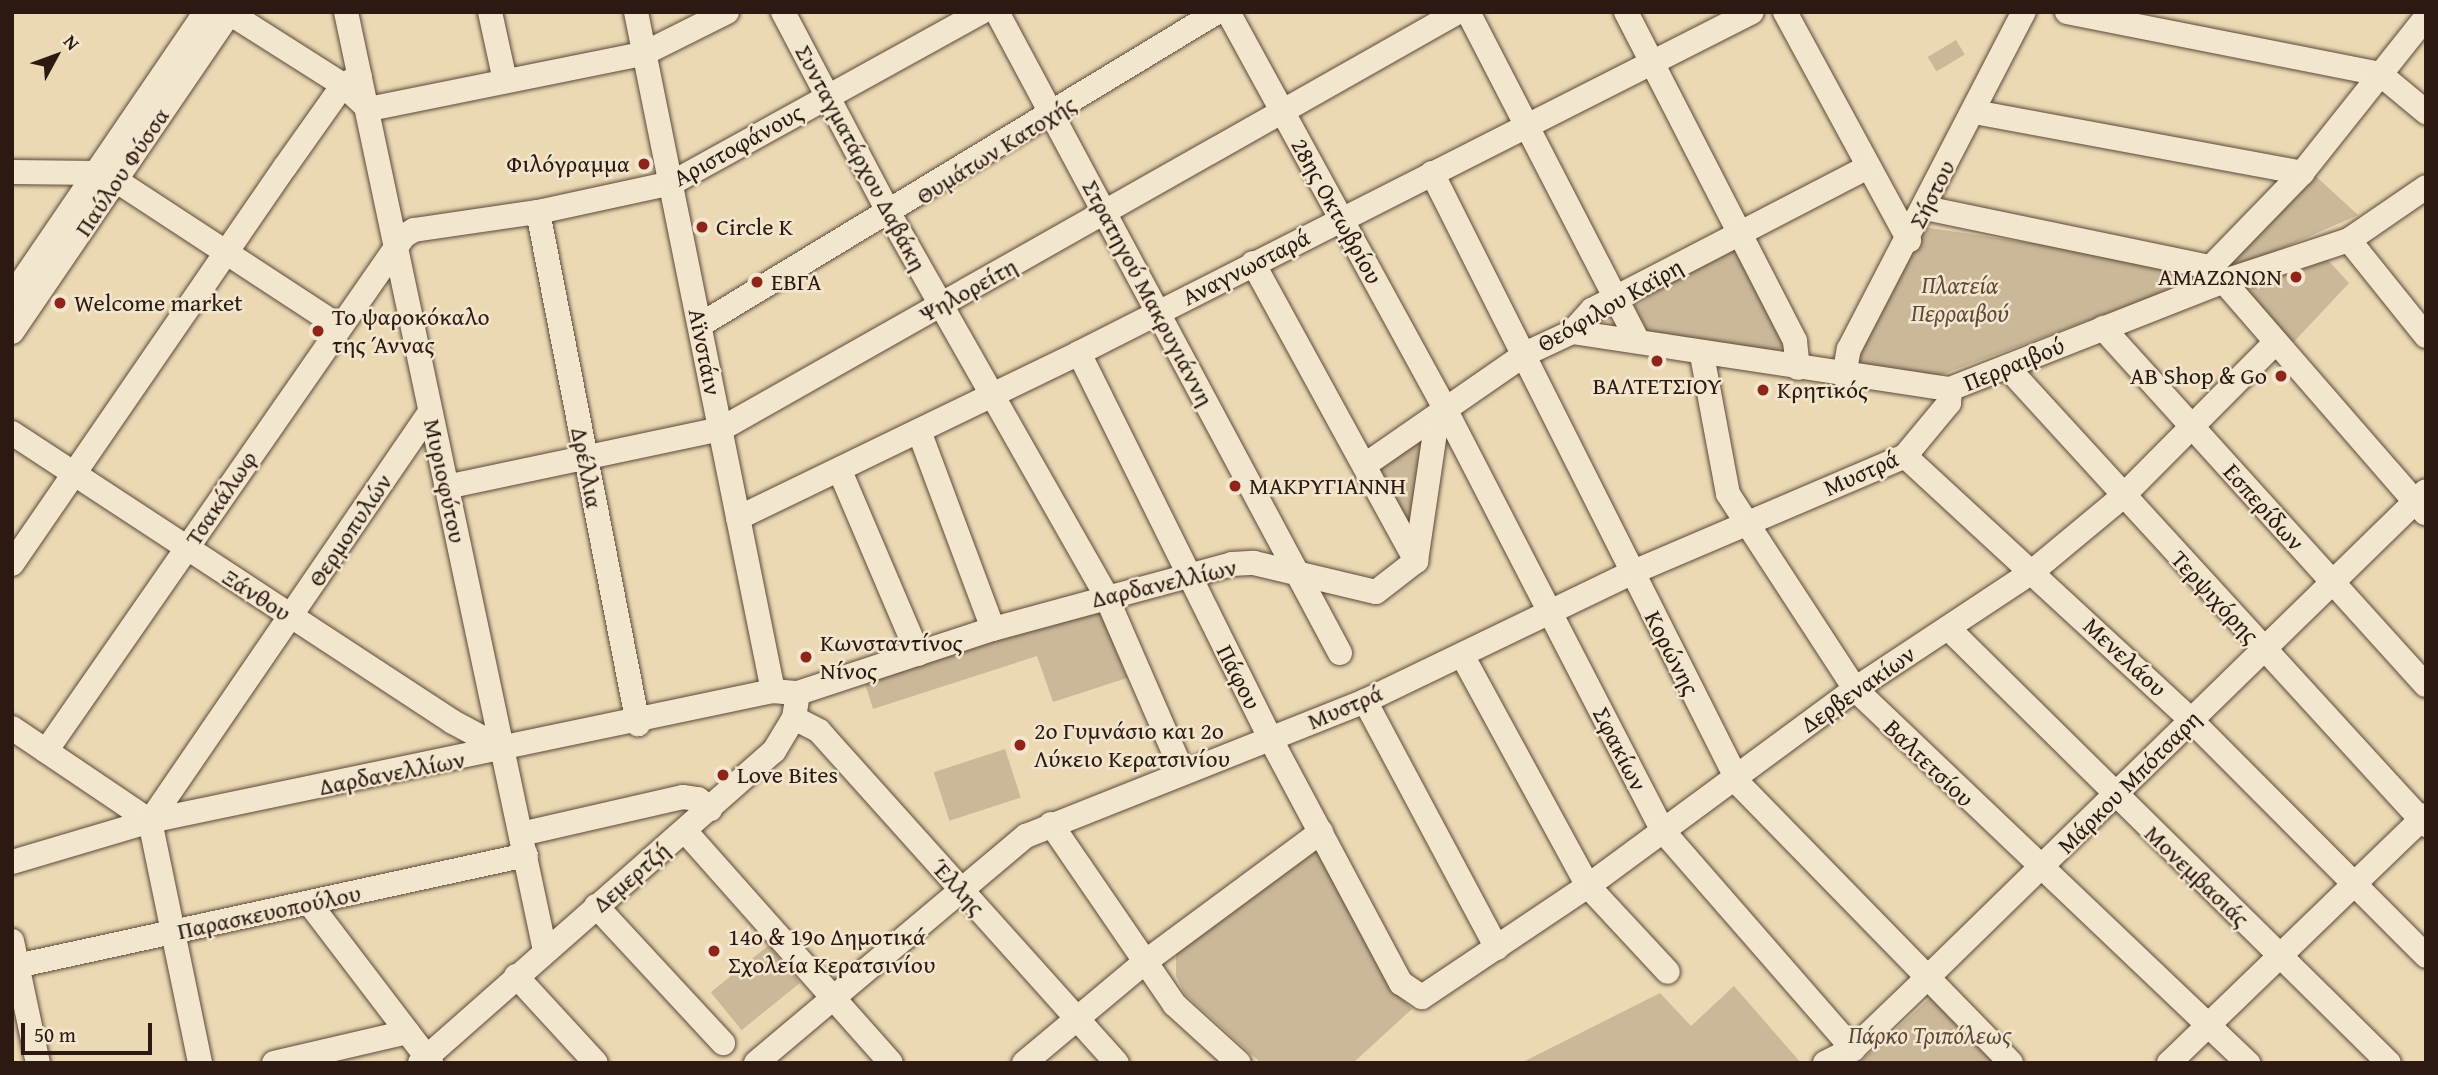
<!DOCTYPE html>
<html>
<head>
<meta charset="utf-8">
<style>
  body { margin:0 }
  #map { position:relative; width:2438px; height:1075px; overflow:hidden; background:#ecd9b4; font-family:"Gentium Book Plus",serif }
  div>[style] { position:absolute }
  .green>* { inset:0; background:#cbb898; transform-origin:0 0 }
  .roads { filter:drop-shadow(0 0 2px #5c493a) drop-shadow(0 0 2px #5c493a) }
  .minor>* { height:24px; margin:-12px; padding:0 12px; transform-origin:12px; border-radius:12px; background:#f3e6ce }
  .dots>* { width:19px; height:19px; translate:-50% -50%; box-sizing:border-box; border:4px solid #f3e6ce; border-radius:50% }
  span { translate:-50% -50%; white-space:nowrap; text-align:center; line-height:1.15; -webkit-text-stroke:5px #f3e6ce; paint-order:stroke }
  .street-label { font-size:24px; color:#2c1912 }
  .poi-label { font-size:24px; color:#2c1912 }
  .right { translate:-100% -50%; text-align:right }
  .left { translate:0 -50%; text-align:left }
  .park-label { font-size:24px; color:#5c493a; font-style:italic }
  .frame { position:absolute; inset:0; border:14px solid #2c1912; pointer-events:none }
  .north { position:absolute; left:21px; top:21px; width:70px; height:70px; -webkit-text-stroke:5px #f3e6ce; paint-order:stroke; rotate:49deg; font-size:19px; font-weight:700; line-height:28px; text-align:center; color:#2c1912 }
  .north::after { content:''; display:block; margin:auto; width:24px; height:32px; background:#2c1912; clip-path:polygon(50% 0,100% 100%,50% 72%,0 100%) }
  .scale { position:absolute; left:21px; top:1023px; width:131px; height:32px; box-sizing:border-box; border:4px solid #2c1912; border-top:0; padding-left:9px; font-size:21px; line-height:24px; white-space:nowrap; color:#2c1912; -webkit-text-stroke:5px #f3e6ce; paint-order:stroke }
</style>
</head>
<body>
<div id="map">
  <div class="green">
    <i style="left:1956px;top:40px;width:17px;height:33px;rotate:59deg"></i>
    <i style="clip-path:polygon(2309px 170px,2358px 215px,2238px 268px,2231px 264px)"></i>
    <i style="clip-path:polygon(1923px 227px,2200px 268px,2195px 281px,1938px 376px,1854px 366px)"></i>
    <i style="clip-path:polygon(1740px 243px,1790px 343px,1776px 351px,1648px 333px,1632px 302px)"></i>
    <i style="clip-path:polygon(2326px 258px,2349px 283px,2291px 345px,2239px 293px)"></i>
    <i style="clip-path:polygon(1414px 440px,1422px 441px,1410px 521px,1388px 497px,1373px 468px)"></i>
    <i style="clip-path:polygon(1098px 604px,1127px 678px,1053px 702px,1037px 656px,873px 709px,863px 677px)"></i>
    <i style="left:1005px;top:749px;width:51px;height:75px;rotate:72deg"></i>
    <i style="clip-path:polygon(1317px 850px,1393px 990px,1412px 1009px,1353px 1063px,1261px 1063px,1185px 994px,1176px 976px,1176px 952px)"></i>
    <i style="left:769px;top:945px;width:49px;height:75px;rotate:51deg"></i>
    <i style="clip-path:polygon(1734px 986px,1801px 1063px,1521px 1063px,1660px 993px,1691px 1026px)"></i>
    <i style="clip-path:polygon(1932px 996px,1999px 1063px,1859px 1063px)"></i>
  </div>
  <div class="roads">
    <div class="minor">
      <i style="left:228px;top:12px;width:136px;rotate:32.4deg"></i>
      <i style="left:343px;top:85px;width:35px;rotate:43deg"></i>
      <i style="left:369px;top:109px;width:279px;rotate:-11.4deg"></i>
      <i style="left:643px;top:54px;width:94px;rotate:-26.6deg"></i>
      <i style="left:346px;top:12px;width:960px;rotate:78.03deg"></i>
      <i style="left:490px;top:12px;width:71px;rotate:77.7deg"></i>
      <i style="left:636px;top:12px;width:693px;rotate:78.59deg"></i>
      <i style="left:783px;top:12px;width:229px;rotate:62.2deg"></i>
      <i style="left:890px;top:215px;width:438px;rotate:60.4deg"></i>
      <i style="left:1106px;top:596px;width:191px;rotate:66.5deg"></i>
      <i style="left:997px;top:12px;width:727px;rotate:61.85deg"></i>
      <i style="left:1228px;top:12px;width:452px;rotate:61.3deg"></i>
      <i style="left:1445px;top:409px;width:474px;rotate:62.7deg"></i>
      <i style="left:1662px;top:830px;width:291px;rotate:48.9deg"></i>
      <i style="left:1468px;top:12px;width:370px;rotate:62.7deg"></i>
      <i style="left:1626px;top:12px;width:370px;rotate:62.8deg"></i>
      <i style="left:1795px;top:341px;width:27px;rotate:84deg"></i>
      <i style="left:1785px;top:12px;width:260px;rotate:61.5deg"></i>
      <i style="left:2067px;top:12px;width:319px;rotate:11.2deg"></i>
      <i style="left:2380px;top:74px;width:60px;rotate:39.6deg"></i>
      <i style="left:1974px;top:112px;width:334px;rotate:10.5deg"></i>
      <i style="left:12px;top:172px;width:86px;rotate:0.7deg"></i>
      <i style="left:98px;top:173px;width:21px;rotate:23deg"></i>
      <i style="left:117px;top:181px;width:265px;rotate:33.2deg"></i>
      <i style="left:1432px;top:173px;width:685px;rotate:63.29deg"></i>
      <i style="left:1740px;top:785px;width:388px;rotate:45.7deg"></i>
      <i style="left:1925px;top:208px;width:292px;rotate:11.7deg"></i>
      <i style="left:538px;top:212px;width:522px;rotate:78.95deg"></i>
      <i style="left:2349px;top:240px;width:123px;rotate:51.3deg"></i>
      <i style="left:1253px;top:263px;width:340px;rotate:61.3deg"></i>
      <i style="left:12px;top:296px;width:344px;rotate:-55.7deg"></i>
      <i style="left:700px;top:325px;width:604px;rotate:-31.19deg"></i>
      <i style="left:2103px;top:328px;width:481px;rotate:47.9deg"></i>
      <i style="left:12px;top:332px;width:387px;rotate:-55.7deg"></i>
      <i style="left:1572px;top:332px;width:382px;rotate:8.6deg"></i>
      <i style="left:1950px;top:389px;width:292px;rotate:-21.5deg"></i>
      <i style="left:2222px;top:282px;width:134px;rotate:-18.3deg"></i>
      <i style="left:2349px;top:240px;width:93px;rotate:-34.5deg"></i>
      <i style="left:1079px;top:353px;width:430px;rotate:63.6deg"></i>
      <i style="left:1270px;top:738px;width:278px;rotate:61.9deg"></i>
      <i style="left:1401px;top:983px;width:25px;rotate:34deg"></i>
      <i style="left:1422px;top:997px;width:200px;rotate:-33.8deg"></i>
      <i style="left:1588px;top:886px;width:332px;rotate:-36.4deg"></i>
      <i style="left:1855px;top:689px;width:214px;rotate:-33.5deg"></i>
      <i style="left:2033px;top:571px;width:116px;rotate:-39.7deg"></i>
      <i style="left:2122px;top:497px;width:217px;rotate:-45.2deg"></i>
      <i style="left:1702px;top:355px;width:141px;rotate:79.4deg"></i>
      <i style="left:1728px;top:494px;width:233px;rotate:56.9deg"></i>
      <i style="left:1855px;top:689px;width:543px;rotate:43.58deg"></i>
      <i style="left:2007px;top:367px;width:621px;rotate:47.55deg"></i>
      <i style="left:1844px;top:376px;width:27px;rotate:-80deg"></i>
      <i style="left:1849px;top:349px;width:380px;rotate:-62.6deg"></i>
      <i style="left:919px;top:431px;width:211px;rotate:69.5deg"></i>
      <i style="left:12px;top:433px;width:527px;rotate:33.24deg"></i>
      <i style="left:453px;top:722px;width:59px;rotate:28.3deg"></i>
      <i style="left:1905px;top:456px;width:389px;rotate:42.7deg"></i>
      <i style="left:2191px;top:720px;width:333px;rotate:45.1deg"></i>
      <i style="left:1365px;top:465px;width:197px;rotate:-34.7deg"></i>
      <i style="left:1527px;top:353px;width:50px;rotate:-25deg"></i>
      <i style="left:1572px;top:332px;width:30px;rotate:-48deg"></i>
      <i style="left:1592px;top:310px;width:311px;rotate:-27.4deg"></i>
      <i style="left:840px;top:471px;width:199px;rotate:66.9deg"></i>
      <i style="left:446px;top:487px;width:281px;rotate:-11.9deg"></i>
      <i style="left:721px;top:429px;width:847px;rotate:-29.5deg"></i>
      <i style="left:2425px;top:513px;width:326px;rotate:-131deg"></i>
      <i style="left:2211px;top:267px;width:131px;rotate:-45.9deg"></i>
      <i style="left:2302px;top:173px;width:199px;rotate:-51.5deg"></i>
      <i style="left:738px;top:518px;width:379px;rotate:-25.8deg"></i>
      <i style="left:1079px;top:353px;width:754px;rotate:-26.87deg"></i>
      <i style="left:12px;top:564px;width:482px;rotate:-55.5deg"></i>
      <i style="left:285px;top:167px;width:100px;rotate:-54.7deg"></i>
      <i style="left:343px;top:85px;width:19px;rotate:-28deg"></i>
      <i style="left:1948px;top:628px;width:619px;rotate:44.61deg"></i>
      <i style="left:1462px;top:655px;width:263px;rotate:61.4deg"></i>
      <i style="left:1588px;top:886px;width:117px;rotate:47.1deg"></i>
      <i style="left:1365px;top:701px;width:280px;rotate:61.9deg"></i>
      <i style="left:794px;top:718px;width:28px;rotate:27deg"></i>
      <i style="left:819px;top:731px;width:446px;rotate:48.1deg"></i>
      <i style="left:12px;top:728px;width:166px;rotate:34deg"></i>
      <i style="left:46px;top:751px;width:627px;rotate:-55.2deg"></i>
      <i style="left:404px;top:236px;width:12px;rotate:-31deg"></i>
      <i style="left:414px;top:230px;width:125px;rotate:-8.3deg"></i>
      <i style="left:538px;top:212px;width:137px;rotate:-12.2deg"></i>
      <i style="left:672px;top:183px;width:354px;rotate:-28.9deg"></i>
      <i style="left:150px;top:821px;width:496px;rotate:-55.6deg"></i>
      <i style="left:150px;top:821px;width:247px;rotate:78.3deg"></i>
      <i style="left:1051px;top:824px;width:219px;rotate:55.6deg"></i>
      <i style="left:1175px;top:1005px;width:86px;rotate:42.2deg"></i>
      <i style="left:685px;top:831px;width:310px;rotate:48.4deg"></i>
      <i style="left:521px;top:834px;width:166px;rotate:-12.9deg"></i>
      <i style="left:683px;top:797px;width:15px;rotate:8deg"></i>
      <i style="left:698px;top:799px;width:16px;rotate:40deg"></i>
      <i style="left:12px;top:862px;width:144px;rotate:-16.5deg"></i>
      <i style="left:150px;top:821px;width:636px;rotate:-11.79deg"></i>
      <i style="left:773px;top:691px;width:25px;rotate:5deg"></i>
      <i style="left:798px;top:693px;width:205px;rotate:-18.2deg"></i>
      <i style="left:993px;top:629px;width:248px;rotate:-15.2deg"></i>
      <i style="left:1232px;top:564px;width:22px;rotate:-3deg"></i>
      <i style="left:1254px;top:563px;width:125px;rotate:13.4deg"></i>
      <i style="left:1376px;top:592px;width:51px;rotate:-37.8deg"></i>
      <i style="left:1416px;top:561px;width:130px;rotate:-81.6deg"></i>
      <i style="left:1435px;top:432px;width:25px;rotate:-67deg"></i>
      <i style="left:310px;top:904px;width:200px;rotate:52.7deg"></i>
      <i style="left:596px;top:906px;width:187px;rotate:47.2deg"></i>
      <i style="left:12px;top:941px;width:125px;rotate:78deg"></i>
      <i style="left:12px;top:967px;width:526px;rotate:-12.29deg"></i>
      <i style="left:516px;top:976px;width:118px;rotate:47.4deg"></i>
      <i style="left:274px;top:1063px;width:137px;rotate:-13.1deg"></i>
      <i style="left:420px;top:1063px;width:472px;rotate:-41.4deg"></i>
      <i style="left:774px;top:751px;width:39px;rotate:-59deg"></i>
      <i style="left:794px;top:718px;width:25px;rotate:-81deg"></i>
      <i style="left:756px;top:1063px;width:353px;rotate:-40.1deg"></i>
      <i style="left:1026px;top:836px;width:365px;rotate:-21.7deg"></i>
      <i style="left:1365px;top:701px;width:295px;rotate:-25.7deg"></i>
      <i style="left:1631px;top:573px;width:298px;rotate:-23.1deg"></i>
      <i style="left:1905px;top:456px;width:69px;rotate:-50.3deg"></i>
      <i style="left:1949px;top:403px;width:14px;rotate:-86deg"></i>
      <i style="left:1024px;top:1063px;width:158px;rotate:-39.9deg"></i>
      <i style="left:1145px;top:962px;width:219px;rotate:-36.5deg"></i>
      <i style="left:1825px;top:1063px;width:31px;rotate:-27deg"></i>
      <i style="left:1853px;top:1049px;width:103px;rotate:-43.8deg"></i>
      <i style="left:1927px;top:978px;width:697px;rotate:-44.3deg"></i>
      <i style="left:2169px;top:1063px;width:357px;rotate:-44deg"></i>
    </div>
  </div>
  <div class="dots">
    <i style="left:644px;top:164px;background:#8f2418"></i>
    <i style="left:702px;top:227px;background:#8f2418"></i>
    <i style="left:2296px;top:277px;background:#8f2418"></i>
    <i style="left:757px;top:282px;background:#8f2418"></i>
    <i style="left:60px;top:303px;background:#8f2418"></i>
    <i style="left:318px;top:331px;background:#8f2418"></i>
    <i style="left:1657px;top:361px;background:#8f2418"></i>
    <i style="left:2281px;top:376px;background:#8f2418"></i>
    <i style="left:1763px;top:390px;background:#8f2418"></i>
    <i style="left:1235px;top:486px;background:#8f2418"></i>
    <i style="left:806px;top:657px;background:#8f2418"></i>
    <i style="left:1020px;top:745px;background:#8f2418"></i>
    <i style="left:723px;top:775px;background:#8f2418"></i>
    <i style="left:714px;top:951px;background:#8f2418"></i>
  </div>
  <div class="street-label">
    <span style="left:738px;top:145px;rotate:-29deg">Αριστοφάνους</span>
    <span style="left:996px;top:150px;rotate:-32deg">Θυμάτων Κατοχής</span>
    <span style="left:861px;top:158px;rotate:62deg">Συνταγματάρχου Δαβάκη</span>
    <span style="left:122px;top:172px;rotate:-56deg">Παύλου Φύσσα</span>
    <span style="left:1932px;top:194px;rotate:-63deg">Σήστου</span>
    <span style="left:1337px;top:211px;rotate:61deg">28ης Οκτωβρίου</span>
    <span style="left:1246px;top:267px;rotate:-27deg">Αναγνωσταρά</span>
    <span style="left:968px;top:290px;rotate:-29deg">Ψηλορείτη</span>
    <span style="left:1148px;top:293px;rotate:62deg">Στρατηγού Μακρυγιάννη</span>
    <span style="left:1610px;top:305px;rotate:-30deg">Θεόφιλου Καϊρη</span>
    <span style="left:705px;top:352px;rotate:79deg">Αϊνστάιν</span>
    <span style="left:2014px;top:364px;rotate:-22deg">Περραιβού</span>
    <span style="left:587px;top:468px;rotate:79deg">Δρέλλια</span>
    <span style="left:1861px;top:473px;rotate:-24deg">Μυστρά</span>
    <span style="left:445px;top:481px;rotate:78deg">Μυριοφύτου</span>
    <span style="left:221px;top:498px;rotate:-56deg">Τσακάλωφ</span>
    <span style="left:2264px;top:507px;rotate:48deg">Εσπερίδων</span>
    <span style="left:350px;top:530px;rotate:-56deg">Θερμοπυλών</span>
    <span style="left:1164px;top:583px;rotate:-13deg">Δαρδανελλίων</span>
    <span style="left:257px;top:595px;rotate:33deg">Ξάνθου</span>
    <span style="left:2215px;top:597px;rotate:47deg">Τερψιχόρης</span>
    <span style="left:1672px;top:653px;rotate:63deg">Κορώνης</span>
    <span style="left:2125px;top:657px;rotate:43deg">Μενελάου</span>
    <span style="left:1239px;top:677px;rotate:63deg">Πάφου</span>
    <span style="left:1858px;top:689px;rotate:-35deg">Δερβενακίων</span>
    <span style="left:1345px;top:707px;rotate:-23deg">Μυστρά</span>
    <span style="left:1620px;top:749px;rotate:63deg">Σφακίων</span>
    <span style="left:1929px;top:763px;rotate:44deg">Βαλτετσίου</span>
    <span style="left:392px;top:773px;rotate:-11deg">Δαρδανελλίων</span>
    <span style="left:2129px;top:782px;rotate:-45deg">Μάρκου Μπότσαρη</span>
    <span style="left:2197px;top:876px;rotate:44deg">Μονεμβασιάς</span>
    <span style="left:631px;top:877px;rotate:-41deg">Δεμερτζή</span>
    <span style="left:958px;top:887px;rotate:48deg">Έλλης</span>
    <span style="left:269px;top:912px;rotate:-12deg">Παρασκευοπούλου</span>
  </div>
  <div class="poi-label">
    <span class="right" style="left:630px;top:164px">Φιλόγραμμα</span>
    <span class="left" style="left:716px;top:227px">Circle K</span>
    <span class="right" style="left:2282px;top:277px">ΑΜΑΖΩΝΩΝ</span>
    <span class="left" style="left:771px;top:282px">ΕΒΓΑ</span>
    <span class="left" style="left:74px;top:303px">Welcome market</span>
    <span class="left" style="left:332px;top:331px">Το ψαροκόκαλο<br>της Άννας</span>
    <span class="right" style="left:2267px;top:376px">AB Shop &amp; Go</span>
    <span style="left:1657px;top:386px">ΒΑΛΤΕΤΣΙΟΥ</span>
    <span class="left" style="left:1777px;top:390px">Κρητικός</span>
    <span class="left" style="left:1249px;top:486px">ΜΑΚΡΥΓΙΑΝΝΗ</span>
    <span class="left" style="left:820px;top:657px">Κωνσταντίνος<br>Νίνος</span>
    <span class="left" style="left:1034px;top:745px">2ο Γυμνάσιο και 2ο<br>Λύκειο Κερατσινίου</span>
    <span class="left" style="left:737px;top:775px">Love Bites</span>
    <span class="left" style="left:728px;top:951px">14ο &amp; 19ο Δημοτικά<br>Σχολεία Κερατσινίου</span>
  </div>
  <div class="park-label">
    <span style="left:1960px;top:299px">Πλατεία<br>Περραιβού</span>
    <span style="left:1930px;top:1035px">Πάρκο Τριπόλεως</span>
  </div>
  <div class="frame"></div>
  <div class="north">N</div>
  <div class="scale">50 m</div>
</div>
</body>
</html>
